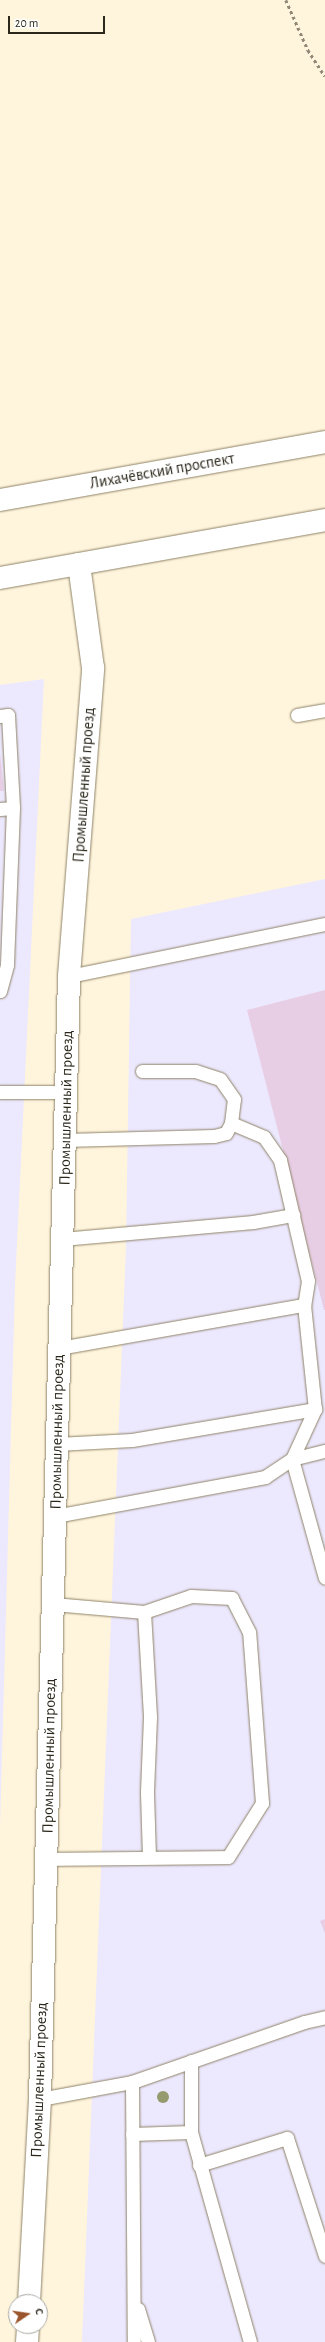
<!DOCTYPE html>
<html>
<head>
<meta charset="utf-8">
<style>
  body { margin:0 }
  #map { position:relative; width:325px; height:2342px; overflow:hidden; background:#fff5dd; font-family:"Alegreya Sans",sans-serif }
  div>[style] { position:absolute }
  .industrial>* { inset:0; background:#ece8fe }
  .building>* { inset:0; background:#e8cee5 }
  .path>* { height:2.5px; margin-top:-1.25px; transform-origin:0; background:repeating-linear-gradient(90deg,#908977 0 3px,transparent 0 6px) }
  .roads { filter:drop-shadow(0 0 1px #8e8367) drop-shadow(0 0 1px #8e8367) }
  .service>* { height:13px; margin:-6.5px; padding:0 6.5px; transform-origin:6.5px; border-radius:6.5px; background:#fff }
  .minor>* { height:22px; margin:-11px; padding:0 11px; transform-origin:11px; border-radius:11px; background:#fff }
  .secondary>* { height:22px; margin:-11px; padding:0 11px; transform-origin:11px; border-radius:11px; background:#fff }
  .trees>* { width:12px; height:12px; margin:-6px; border-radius:50%; background:#959b6f }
  span { translate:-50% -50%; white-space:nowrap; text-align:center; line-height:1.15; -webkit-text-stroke:3.5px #fff; paint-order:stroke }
  .street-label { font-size:16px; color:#2b271b }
  .north { position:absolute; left:8px; top:2294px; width:40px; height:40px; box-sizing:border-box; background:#fff; border:1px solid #aaa9a4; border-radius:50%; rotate:77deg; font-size:11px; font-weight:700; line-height:16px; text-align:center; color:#2b271b }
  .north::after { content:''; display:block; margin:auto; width:14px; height:18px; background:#9a542c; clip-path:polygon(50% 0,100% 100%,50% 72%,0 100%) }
  .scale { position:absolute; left:8px; top:16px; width:97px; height:18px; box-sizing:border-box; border:2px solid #2b271b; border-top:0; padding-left:5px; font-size:12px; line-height:14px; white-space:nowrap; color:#2b271b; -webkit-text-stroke:3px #fff; paint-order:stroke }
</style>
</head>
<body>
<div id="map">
  <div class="industrial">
    <i style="clip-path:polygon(44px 679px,15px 1285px,0 1828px,0 685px)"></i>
    <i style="clip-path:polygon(325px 879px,325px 2342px,82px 2342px,126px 1246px,131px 919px)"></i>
  </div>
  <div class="building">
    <i style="clip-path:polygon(0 753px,4px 791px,0 791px)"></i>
    <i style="clip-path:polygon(325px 990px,325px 1310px,324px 1310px,247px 1010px)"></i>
    <i style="clip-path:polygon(325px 1919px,325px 1933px,320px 1921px)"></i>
  </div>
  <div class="path">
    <i style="left:286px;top:0;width:55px;rotate:66.3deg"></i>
    <i style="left:308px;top:50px;width:31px;rotate:57deg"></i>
  </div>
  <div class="roads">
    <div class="service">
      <i style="left:297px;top:715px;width:28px;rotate:-10deg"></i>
      <i style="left:0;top:716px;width:8px;rotate:-7deg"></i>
      <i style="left:8px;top:715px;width:93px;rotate:86.9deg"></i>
      <i style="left:13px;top:808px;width:157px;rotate:92.2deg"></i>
      <i style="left:7px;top:965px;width:27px;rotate:105deg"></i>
      <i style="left:0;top:809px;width:13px;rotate:-4deg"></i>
      <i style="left:69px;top:976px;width:261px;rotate:-11.5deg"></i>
      <i style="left:0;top:1092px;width:66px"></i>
      <i style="left:231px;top:1123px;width:36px;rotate:23deg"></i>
      <i style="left:264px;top:1137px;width:28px;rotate:55deg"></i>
      <i style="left:280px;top:1160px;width:124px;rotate:77deg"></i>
      <i style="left:308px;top:1281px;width:24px;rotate:99deg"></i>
      <i style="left:65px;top:1140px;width:149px;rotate:-1.5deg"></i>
      <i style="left:214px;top:1136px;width:12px;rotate:-14deg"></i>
      <i style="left:226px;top:1133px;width:11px;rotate:-63deg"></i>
      <i style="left:231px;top:1123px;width:24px;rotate:-83deg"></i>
      <i style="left:234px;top:1099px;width:24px;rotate:-125deg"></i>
      <i style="left:220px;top:1079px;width:26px;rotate:-162deg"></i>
      <i style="left:195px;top:1071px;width:53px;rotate:180deg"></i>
      <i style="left:62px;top:1239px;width:192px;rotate:-5.1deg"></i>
      <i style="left:253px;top:1222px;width:41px;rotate:-9.9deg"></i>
      <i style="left:59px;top:1348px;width:249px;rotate:-10deg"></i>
      <i style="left:304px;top:1305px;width:105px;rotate:84deg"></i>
      <i style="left:315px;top:1409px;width:55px;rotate:114.7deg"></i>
      <i style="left:292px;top:1459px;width:123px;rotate:74.5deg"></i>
      <i style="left:57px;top:1444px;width:75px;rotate:-3.1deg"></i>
      <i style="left:132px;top:1440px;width:186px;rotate:-9.6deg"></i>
      <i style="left:55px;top:1516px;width:214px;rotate:-10.5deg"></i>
      <i style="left:265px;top:1477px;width:32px;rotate:-34deg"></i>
      <i style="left:292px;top:1459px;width:34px;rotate:-14deg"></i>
      <i style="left:144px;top:1612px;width:105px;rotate:86.7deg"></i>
      <i style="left:150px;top:1717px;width:76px;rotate:92.3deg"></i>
      <i style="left:147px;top:1793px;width:64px;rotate:88.2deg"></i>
      <i style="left:46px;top:1859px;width:182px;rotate:-0.6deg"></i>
      <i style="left:228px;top:1857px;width:64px;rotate:-57.8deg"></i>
      <i style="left:262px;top:1803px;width:171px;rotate:-94.3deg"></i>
      <i style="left:249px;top:1632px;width:38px;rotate:-117deg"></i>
      <i style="left:232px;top:1598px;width:41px;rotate:-177.2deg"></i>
      <i style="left:191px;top:1596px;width:50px;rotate:161.2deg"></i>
      <i style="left:144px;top:1612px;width:91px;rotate:-175deg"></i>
      <i style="left:191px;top:2061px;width:71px;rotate:90deg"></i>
      <i style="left:191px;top:2132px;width:218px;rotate:74.3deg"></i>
      <i style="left:132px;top:2082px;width:260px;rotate:89.6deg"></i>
      <i style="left:40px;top:2099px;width:94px;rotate:-10.5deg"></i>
      <i style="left:132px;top:2082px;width:182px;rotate:-19.2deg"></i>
      <i style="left:304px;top:2022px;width:22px;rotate:-13deg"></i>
      <i style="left:132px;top:2134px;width:59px;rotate:-1.9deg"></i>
      <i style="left:199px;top:2165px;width:92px;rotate:-17.1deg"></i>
      <i style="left:287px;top:2138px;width:124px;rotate:72.1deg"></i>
      <i style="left:138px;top:2309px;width:34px;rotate:73deg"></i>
    </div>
    <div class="minor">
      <i style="left:29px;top:2302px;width:203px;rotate:-86.9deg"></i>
      <i style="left:40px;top:2099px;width:1123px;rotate:-88.52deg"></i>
      <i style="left:69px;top:976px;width:309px;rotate:-85.5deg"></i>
      <i style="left:93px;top:668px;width:105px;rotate:-97.7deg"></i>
      <i style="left:27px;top:2342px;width:16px;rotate:-86deg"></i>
    </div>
    <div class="secondary">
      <i style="left:0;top:500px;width:330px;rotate:-10.1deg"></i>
      <i style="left:0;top:578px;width:330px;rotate:-10.1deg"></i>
    </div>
  </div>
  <div class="trees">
    <i style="left:163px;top:2097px"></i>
  </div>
  <div class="street-label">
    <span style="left:162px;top:471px;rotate:-10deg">Лихачёвский проспект</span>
    <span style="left:84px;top:785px;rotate:-86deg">Промышленный проезд</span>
    <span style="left:66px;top:1108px;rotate:-89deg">Промышленный проезд</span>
    <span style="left:57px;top:1432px;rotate:-89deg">Промышленный проезд</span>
    <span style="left:49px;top:1756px;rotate:-89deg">Промышленный проезд</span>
    <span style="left:39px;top:2080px;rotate:-88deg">Промышленный проезд</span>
  </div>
  <div class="north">С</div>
  <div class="scale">20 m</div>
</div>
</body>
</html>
